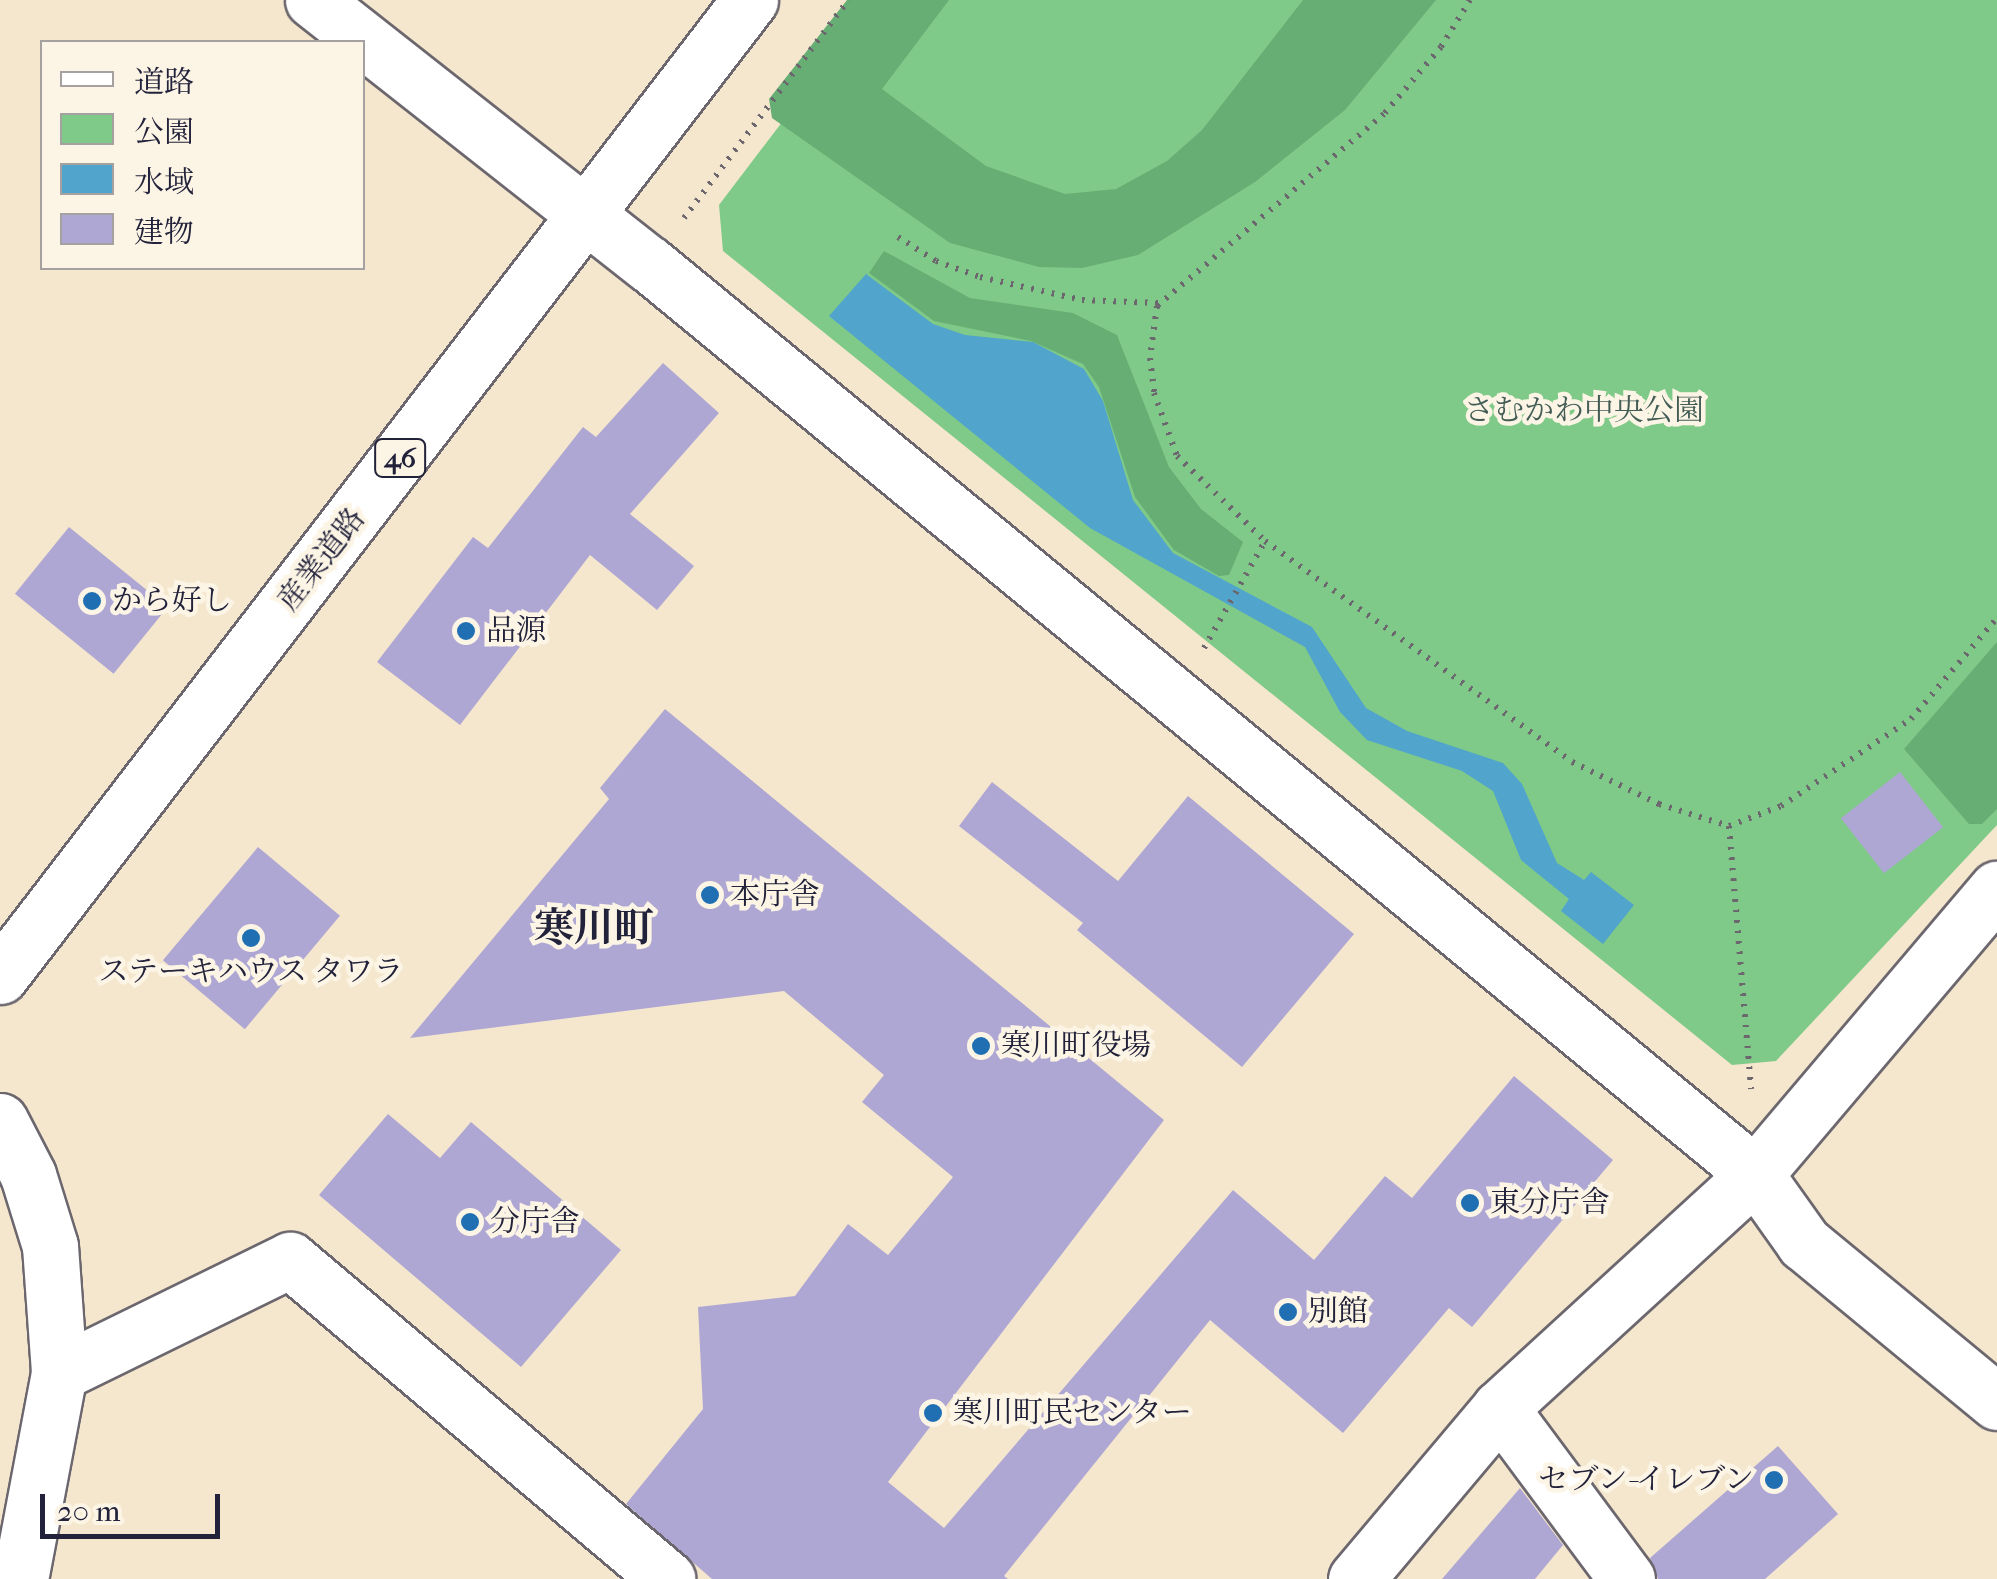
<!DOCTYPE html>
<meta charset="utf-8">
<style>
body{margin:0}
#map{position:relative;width:1997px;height:1579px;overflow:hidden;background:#f5e7cd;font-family:"IM FELL French Canon","Noto Serif JP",serif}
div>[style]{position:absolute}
.green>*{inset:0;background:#7fca88}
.forest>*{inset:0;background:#67ae74}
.water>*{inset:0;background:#51a4cc}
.building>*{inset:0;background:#afa7d3;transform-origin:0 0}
.path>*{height:6px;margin-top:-3px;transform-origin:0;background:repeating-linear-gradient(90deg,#6c676e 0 2.5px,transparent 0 10.5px)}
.roads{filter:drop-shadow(2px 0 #6c676e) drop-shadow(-2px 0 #6c676e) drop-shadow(0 2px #6c676e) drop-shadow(0 -2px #6c676e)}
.minor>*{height:55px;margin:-27.5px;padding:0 27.5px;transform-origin:27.5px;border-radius:27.5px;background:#fff}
.major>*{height:55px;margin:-27.5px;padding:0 27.5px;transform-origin:27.5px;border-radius:27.5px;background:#fff}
.dots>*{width:28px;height:28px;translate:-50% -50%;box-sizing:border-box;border:5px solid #fcf5e5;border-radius:50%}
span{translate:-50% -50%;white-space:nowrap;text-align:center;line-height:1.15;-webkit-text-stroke:9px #fcf5e5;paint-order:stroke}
.shield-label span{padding:2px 8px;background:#fcf5e5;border:2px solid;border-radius:8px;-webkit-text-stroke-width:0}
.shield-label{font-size:28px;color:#22223b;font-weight:700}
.park-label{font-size:30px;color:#435d56}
.street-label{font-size:30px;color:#22223b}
.poi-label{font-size:30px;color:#22223b}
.left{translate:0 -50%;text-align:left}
.right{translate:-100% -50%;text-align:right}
.district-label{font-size:40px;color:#22223b;font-weight:700}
.legend{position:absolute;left:40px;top:40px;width:325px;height:230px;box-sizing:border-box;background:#fcf5e5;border:2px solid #a5a1a1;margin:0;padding:12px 18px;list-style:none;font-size:30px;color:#22223b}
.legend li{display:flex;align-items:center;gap:20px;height:50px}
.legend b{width:50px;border:2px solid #a5a1a1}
.scale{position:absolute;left:40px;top:1494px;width:180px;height:45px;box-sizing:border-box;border:5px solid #22223b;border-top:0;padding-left:12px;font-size:30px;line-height:35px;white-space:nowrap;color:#22223b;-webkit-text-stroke:8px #fcf5e5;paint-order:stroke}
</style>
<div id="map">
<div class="green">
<div style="clip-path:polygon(875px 0,1997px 0,1997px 825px,1776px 1061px,1732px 1065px,723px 251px,719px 205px)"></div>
</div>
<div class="forest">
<div style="clip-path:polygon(847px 0,949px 0,882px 89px,986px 166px,1065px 194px,1116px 189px,1167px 161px,1202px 130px,1303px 0,1436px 0,1345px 110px,1255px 182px,1138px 255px,1082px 268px,1039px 267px,950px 243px,772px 118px,769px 99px)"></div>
<div style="clip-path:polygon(884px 251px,970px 298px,1073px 313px,1117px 335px,1169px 467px,1201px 509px,1243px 542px,1229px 575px,1219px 576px,1174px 550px,1135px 497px,1099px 387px,1083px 364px,1031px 341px,934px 321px,869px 273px)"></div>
<div style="clip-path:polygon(1997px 642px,1997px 809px,1982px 824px,1969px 824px,1904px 749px)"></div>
</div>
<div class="water">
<div style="clip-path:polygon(866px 274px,933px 324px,965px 335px,1033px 342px,1084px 369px,1103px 401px,1133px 500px,1173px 553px,1312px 627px,1366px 708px,1407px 731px,1503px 763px,1522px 784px,1557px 863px,1584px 880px,1591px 872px,1634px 905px,1603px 944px,1561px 911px,1569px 899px,1521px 860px,1493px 791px,1462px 771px,1367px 740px,1340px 712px,1305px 647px,1090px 528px,829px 316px)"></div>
</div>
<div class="building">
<div style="clip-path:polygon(663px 363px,719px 413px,630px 514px,694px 566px,657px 610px,590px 555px,460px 725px,377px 662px,473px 537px,488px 548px,583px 427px,596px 437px)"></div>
<div style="left:69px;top:527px;width:127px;height:86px;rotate:39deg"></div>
<div style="clip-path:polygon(665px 709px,1164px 1120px,888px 1482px,944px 1528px,1233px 1190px,1314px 1260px,1385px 1176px,1412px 1198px,1514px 1076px,1613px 1160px,1472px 1327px,1449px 1308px,1343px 1433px,1210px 1320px,1004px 1576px,1008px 1579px,712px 1579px,626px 1504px,703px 1409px,698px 1307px,795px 1296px,848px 1224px,888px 1255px,953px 1177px,862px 1102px,884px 1075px,784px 991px,410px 1038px,609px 799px,600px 788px)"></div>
<div style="left:1900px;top:772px;width:70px;height:75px;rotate:52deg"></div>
<div style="clip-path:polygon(992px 782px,1118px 881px,1188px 796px,1354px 934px,1242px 1067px,1077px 930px,1083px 923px,959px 826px)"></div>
<div style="left:258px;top:847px;width:107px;height:148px;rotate:40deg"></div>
<div style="clip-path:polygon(388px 1114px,440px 1158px,471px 1122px,621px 1250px,521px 1367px,319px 1195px)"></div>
<div style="clip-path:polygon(1778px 1446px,1838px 1514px,1765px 1579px,1658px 1579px,1650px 1558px)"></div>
<div style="clip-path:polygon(1520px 1488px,1563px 1545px,1535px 1579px,1442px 1579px)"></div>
</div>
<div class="path">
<div style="left:1470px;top:0;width:55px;rotate:121.7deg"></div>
<div style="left:1441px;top:47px;width:88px;rotate:130.4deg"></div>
<div style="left:1384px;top:114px;width:297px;rotate:139.8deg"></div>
<div style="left:1157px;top:306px;width:52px;rotate:97.7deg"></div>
<div style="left:1150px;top:358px;width:35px;rotate:83deg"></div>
<div style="left:1154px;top:393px;width:67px;rotate:69.9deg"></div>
<div style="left:1177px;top:456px;width:122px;rotate:44deg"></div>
<div style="left:1265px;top:541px;width:378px;rotate:35.7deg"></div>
<div style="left:1572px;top:762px;width:97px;rotate:25.8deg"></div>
<div style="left:1659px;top:804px;width:73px;rotate:17.4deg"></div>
<div style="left:1729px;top:826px;width:56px;rotate:-21deg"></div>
<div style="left:1781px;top:806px;width:156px;rotate:-33.8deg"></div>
<div style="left:1911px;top:719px;width:133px;rotate:-49.6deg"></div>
<div style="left:684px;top:218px;width:273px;rotate:-53deg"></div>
<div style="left:898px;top:237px;width:45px;rotate:32.3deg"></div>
<div style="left:936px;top:261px;width:47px;rotate:20deg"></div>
<div style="left:980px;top:277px;width:105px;rotate:12.7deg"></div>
<div style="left:1082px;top:300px;width:76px;rotate:2.3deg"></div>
<div style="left:1204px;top:648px;width:123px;rotate:-60.3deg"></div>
<div style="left:1729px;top:826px;width:264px;rotate:85.2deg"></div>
</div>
<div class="roads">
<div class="minor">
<div style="left:313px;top:0;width:427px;rotate:38.2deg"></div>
<div style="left:649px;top:264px;width:1432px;rotate:39.45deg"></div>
<div style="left:1755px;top:1174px;width:85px;rotate:54.6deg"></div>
<div style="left:1804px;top:1243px;width:250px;rotate:39.5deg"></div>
<div style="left:0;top:1121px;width:61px;rotate:62.6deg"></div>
<div style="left:28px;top:1175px;width:74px;rotate:72.8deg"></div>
<div style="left:50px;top:1246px;width:127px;rotate:85.9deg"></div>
<div style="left:59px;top:1373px;width:210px;rotate:100.7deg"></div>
<div style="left:59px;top:1373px;width:257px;rotate:-26.1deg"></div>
<div style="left:290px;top:1260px;width:494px;rotate:40.2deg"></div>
<div style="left:1500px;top:1408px;width:213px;rotate:53.4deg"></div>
<div style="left:1356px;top:1579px;width:224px;rotate:-49.9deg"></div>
<div style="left:1500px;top:1408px;width:346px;rotate:-42.5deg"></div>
<div style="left:1755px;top:1174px;width:374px;rotate:-49.7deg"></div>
</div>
<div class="major">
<div style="left:0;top:976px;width:1231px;rotate:-52.46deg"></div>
</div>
</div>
<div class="dots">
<div style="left:92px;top:601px;background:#1f6fb2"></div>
<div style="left:466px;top:631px;background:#1f6fb2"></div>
<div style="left:710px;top:895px;background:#1f6fb2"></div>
<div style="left:251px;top:938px;background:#1f6fb2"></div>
<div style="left:981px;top:1046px;background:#1f6fb2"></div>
<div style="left:1470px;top:1203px;background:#1f6fb2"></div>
<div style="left:470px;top:1222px;background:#1f6fb2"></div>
<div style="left:1288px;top:1312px;background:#1f6fb2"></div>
<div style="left:933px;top:1413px;background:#1f6fb2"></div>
<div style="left:1774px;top:1480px;background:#1f6fb2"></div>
</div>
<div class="shield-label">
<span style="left:400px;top:458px">46</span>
</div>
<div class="park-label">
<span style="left:1584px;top:411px">さむかわ中央公園</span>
</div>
<div class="street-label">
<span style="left:322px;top:560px;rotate:-52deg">産業道路</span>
</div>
<div class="poi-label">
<span class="left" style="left:112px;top:601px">から好し</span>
<span class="left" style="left:486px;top:631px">品源</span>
<span class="left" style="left:730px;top:895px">本庁舎</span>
<span style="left:251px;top:972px">ステーキハウス タワラ</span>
<span class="left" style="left:1001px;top:1046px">寒川町役場</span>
<span class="left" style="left:1490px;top:1203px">東分庁舎</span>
<span class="left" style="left:490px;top:1222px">分庁舎</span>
<span class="left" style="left:1308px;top:1312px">別館</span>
<span class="left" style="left:953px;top:1413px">寒川町民センター</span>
<span class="right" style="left:1754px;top:1480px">セブン-イレブン</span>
</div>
<div class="district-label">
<span style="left:594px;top:928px">寒川町</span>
</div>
<ul class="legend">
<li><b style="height:12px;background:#fff"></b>道路</li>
<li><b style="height:28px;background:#7fca88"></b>公園</li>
<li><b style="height:28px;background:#51a4cc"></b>水域</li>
<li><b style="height:28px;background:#afa7d3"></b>建物</li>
</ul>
<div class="scale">20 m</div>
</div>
